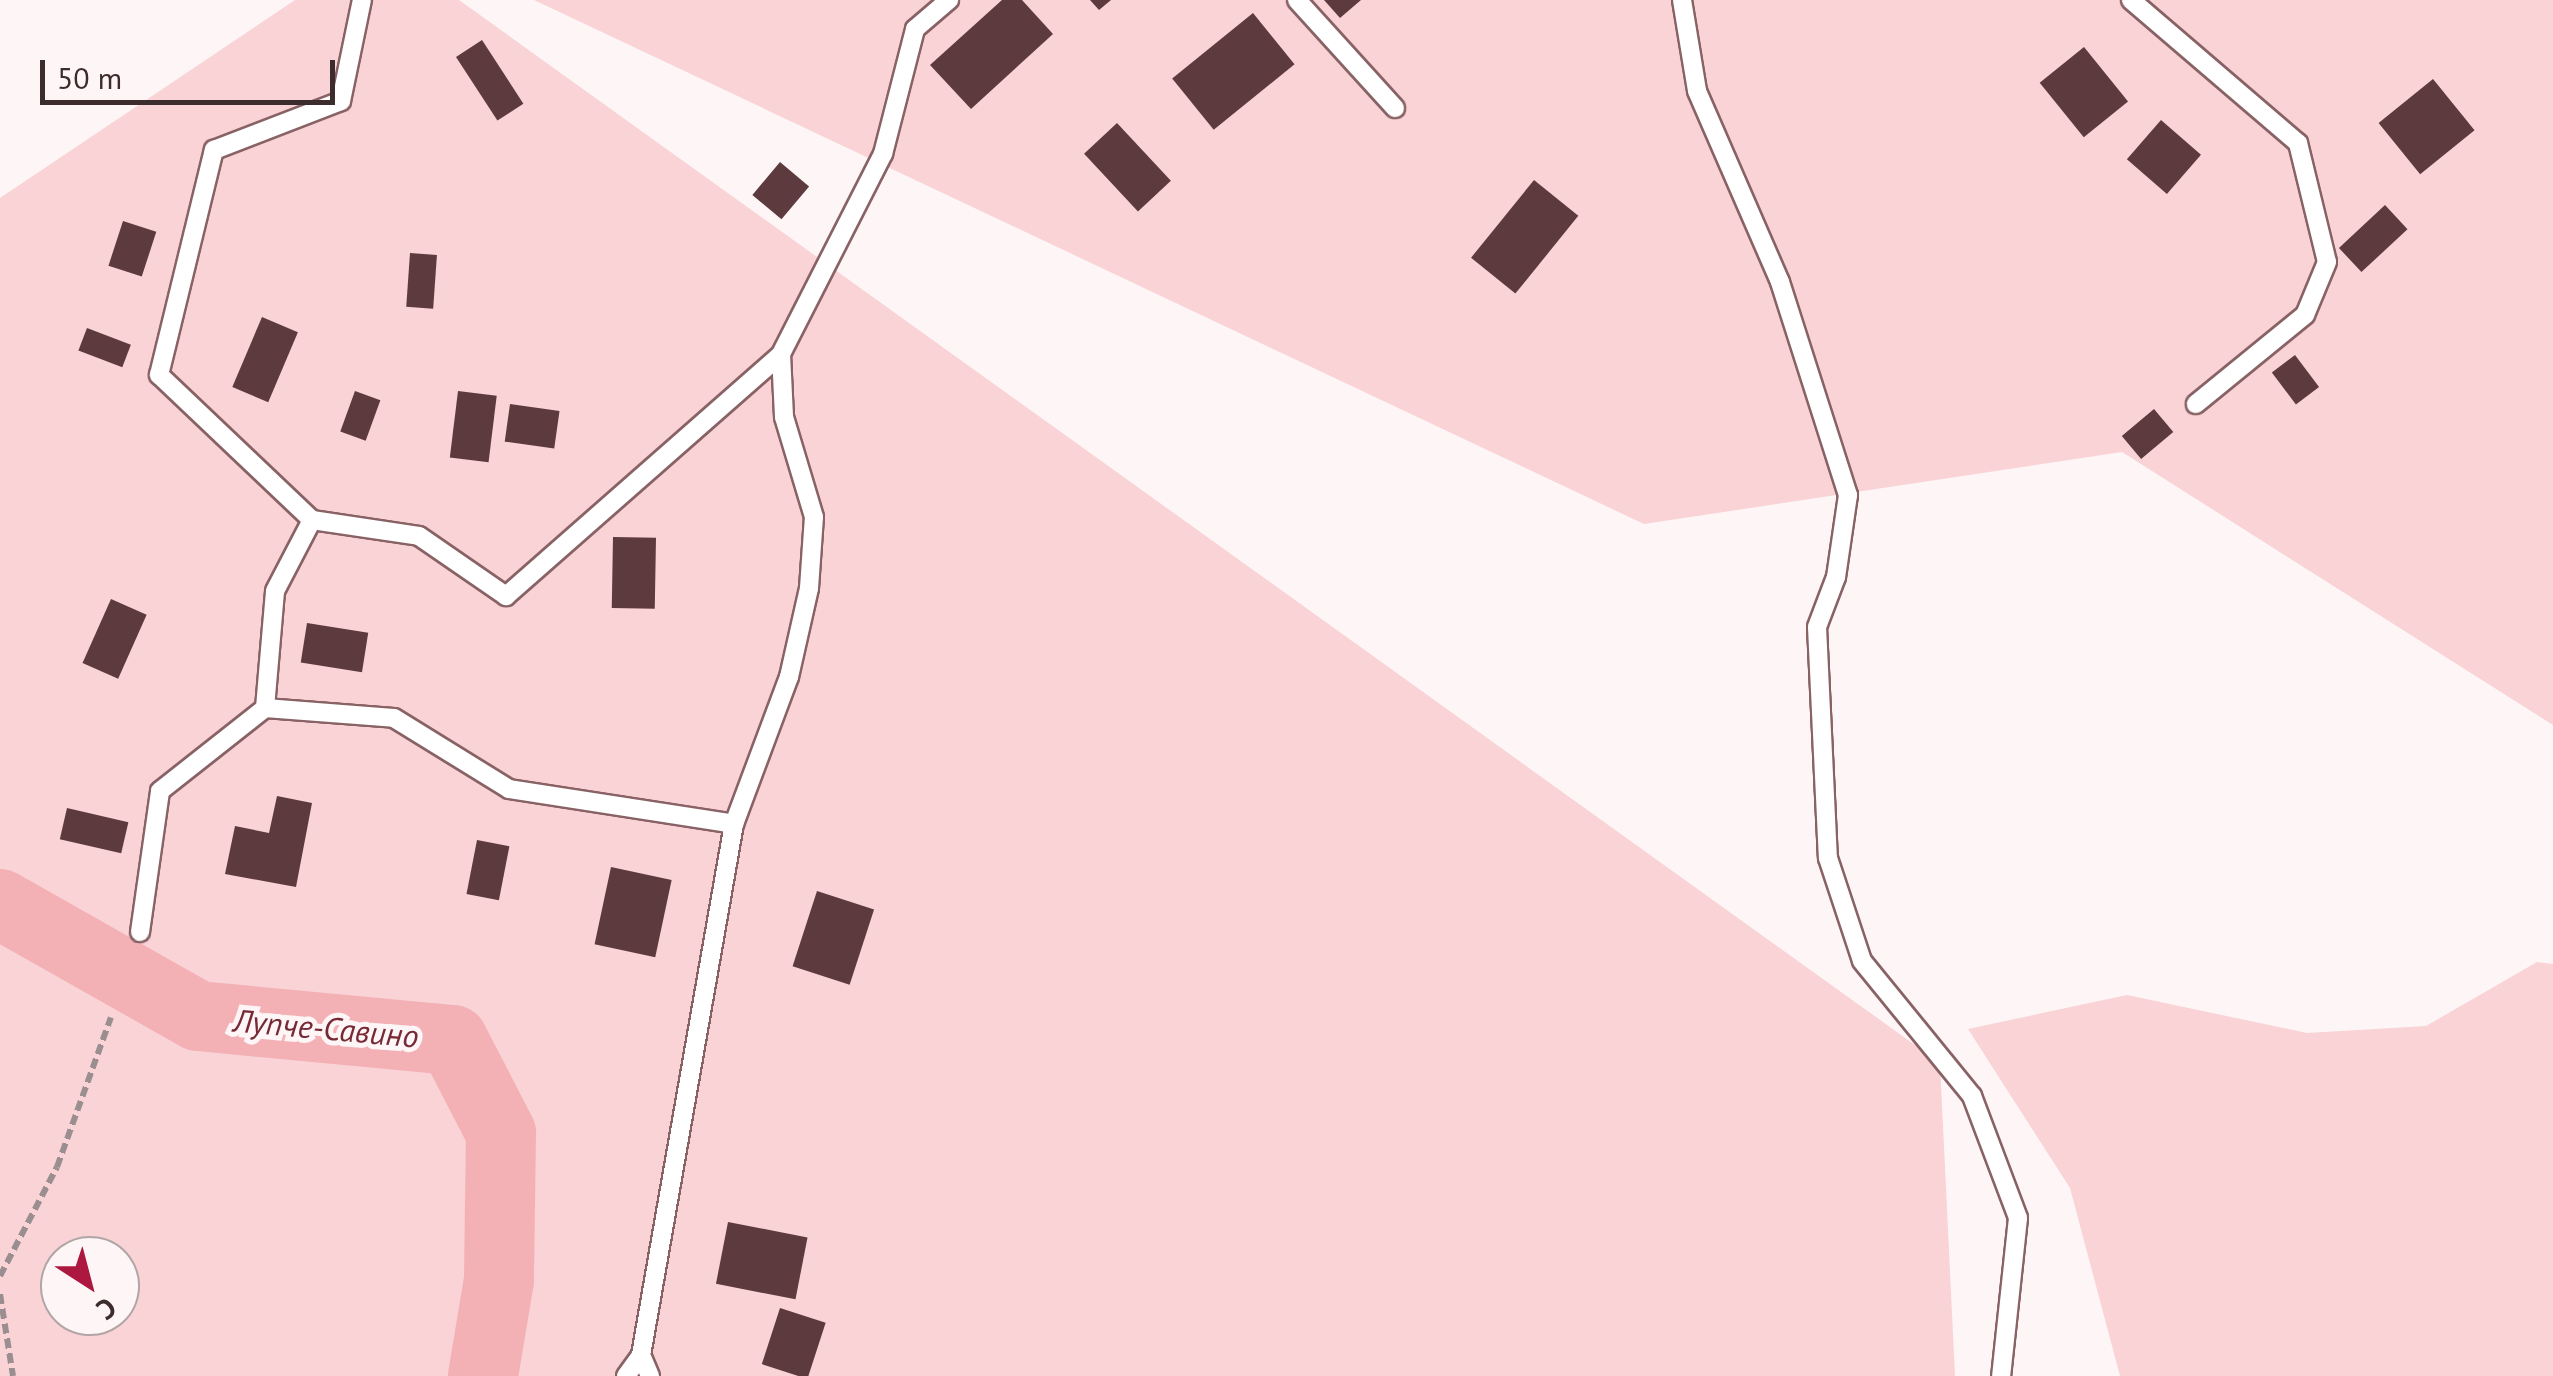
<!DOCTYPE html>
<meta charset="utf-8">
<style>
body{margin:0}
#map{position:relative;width:2553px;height:1376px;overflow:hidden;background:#fef5f6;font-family:"PT Sans",sans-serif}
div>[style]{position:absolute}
.green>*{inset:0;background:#f9d3d6}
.river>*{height:70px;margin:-35px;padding:0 35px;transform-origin:35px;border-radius:35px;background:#f3b1b6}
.building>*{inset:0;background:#5d3a3d;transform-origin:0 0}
.path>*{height:6px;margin-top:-3px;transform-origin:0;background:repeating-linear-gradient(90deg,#9b8e90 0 10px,transparent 0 15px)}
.roads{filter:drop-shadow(2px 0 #886265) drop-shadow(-2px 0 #886265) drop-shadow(0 2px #886265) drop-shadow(0 -2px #886265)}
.service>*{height:18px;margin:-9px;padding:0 9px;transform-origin:9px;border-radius:9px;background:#fff}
span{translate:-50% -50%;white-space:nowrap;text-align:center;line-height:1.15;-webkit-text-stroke:10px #fef5f6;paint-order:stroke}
.water-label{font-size:32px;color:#762a36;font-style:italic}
.north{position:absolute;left:40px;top:1236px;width:100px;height:100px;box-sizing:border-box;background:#fef5f6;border:2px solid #b1a5a6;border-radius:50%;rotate:144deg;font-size:28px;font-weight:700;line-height:40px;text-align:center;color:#3d2c2e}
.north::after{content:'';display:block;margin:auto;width:35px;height:45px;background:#ad1840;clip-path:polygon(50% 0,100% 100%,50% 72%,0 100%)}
.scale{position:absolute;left:40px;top:60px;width:295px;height:45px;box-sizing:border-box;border:5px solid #3d2c2e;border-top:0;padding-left:12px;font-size:30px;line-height:35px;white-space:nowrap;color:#3d2c2e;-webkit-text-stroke:8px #fef5f6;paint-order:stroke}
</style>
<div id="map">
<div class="green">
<div style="clip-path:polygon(evenodd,295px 0,459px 0,1940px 1063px,1955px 1376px,0 1376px,0 198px,295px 0,60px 1256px,120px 1256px,120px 1316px,60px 1316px,60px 1256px)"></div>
<div style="clip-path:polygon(534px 0,2553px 0,2553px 725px,2122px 452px,1644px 524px)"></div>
<div style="clip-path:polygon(2537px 962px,2553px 964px,2553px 1376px,2120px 1376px,2070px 1188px,1968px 1029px,2127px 995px,2307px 1033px,2426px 1026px)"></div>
</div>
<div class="river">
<div style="left:0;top:904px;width:227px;rotate:29.5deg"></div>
<div style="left:198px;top:1016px;width:256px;rotate:5.4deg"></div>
<div style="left:453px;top:1040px;width:105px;rotate:62.7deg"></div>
<div style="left:501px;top:1133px;width:147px;rotate:90.8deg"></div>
<div style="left:499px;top:1280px;width:97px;rotate:99.5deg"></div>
</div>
<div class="building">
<div style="clip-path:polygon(1002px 0,1022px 0,1053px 34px,971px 109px,930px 65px)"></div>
<div style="clip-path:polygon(1090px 0,1111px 0,1099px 10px)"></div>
<div style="clip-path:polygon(1324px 0,1361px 0,1340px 18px)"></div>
<div style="left:1253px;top:13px;width:66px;height:104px;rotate:51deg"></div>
<div style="left:482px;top:40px;width:76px;height:31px;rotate:57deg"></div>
<div style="left:2084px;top:47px;width:70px;height:57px;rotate:51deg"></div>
<div style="left:2433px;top:79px;width:66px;height:70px;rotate:51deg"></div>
<div style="left:2161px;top:120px;width:53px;height:52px;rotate:41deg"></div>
<div style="left:1117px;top:123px;width:79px;height:45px;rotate:47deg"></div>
<div style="left:780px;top:162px;width:38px;height:43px;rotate:40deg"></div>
<div style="left:1534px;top:180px;width:57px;height:100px;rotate:39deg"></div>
<div style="left:2385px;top:205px;width:33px;height:63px;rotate:47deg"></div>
<div style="left:123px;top:221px;width:35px;height:47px;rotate:18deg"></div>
<div style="left:410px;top:253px;width:27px;height:54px;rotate:4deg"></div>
<div style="left:262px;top:317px;width:39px;height:76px;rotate:23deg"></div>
<div style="left:87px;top:328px;width:47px;height:24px;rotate:21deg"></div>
<div style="left:2295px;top:355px;width:40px;height:29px;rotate:53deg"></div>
<div style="left:355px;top:391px;width:27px;height:43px;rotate:20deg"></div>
<div style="left:458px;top:391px;width:39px;height:67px;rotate:7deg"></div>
<div style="left:510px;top:404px;width:50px;height:38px;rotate:8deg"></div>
<div style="left:2154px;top:409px;width:30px;height:42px;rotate:50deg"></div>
<div style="left:613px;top:537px;width:43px;height:71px;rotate:1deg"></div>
<div style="left:111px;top:599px;width:39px;height:70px;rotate:24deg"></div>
<div style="left:307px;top:623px;width:62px;height:40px;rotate:9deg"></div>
<div style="clip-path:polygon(277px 796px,312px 803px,296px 887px,225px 874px,235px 826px,269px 833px)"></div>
<div style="left:67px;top:808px;width:63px;height:32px;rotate:13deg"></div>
<div style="left:477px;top:840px;width:33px;height:55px;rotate:11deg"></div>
<div style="left:611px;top:867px;width:62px;height:79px;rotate:12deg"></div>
<div style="left:817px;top:891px;width:60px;height:79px;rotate:18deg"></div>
<div style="left:728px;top:1222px;width:81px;height:63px;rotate:11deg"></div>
<div style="left:780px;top:1308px;width:48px;height:59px;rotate:18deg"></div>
</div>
<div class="path">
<div style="left:0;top:1276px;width:123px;rotate:-62.4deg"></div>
<div style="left:57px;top:1167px;width:159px;rotate:-70.2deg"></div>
<div style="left:0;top:1294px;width:83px;rotate:81deg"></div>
</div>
<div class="roads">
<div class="service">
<div style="left:1297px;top:0;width:146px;rotate:47.8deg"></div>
<div style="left:1682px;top:0;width:92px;rotate:80.6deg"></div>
<div style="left:1697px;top:91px;width:208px;rotate:66.5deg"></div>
<div style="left:1780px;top:282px;width:224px;rotate:72.3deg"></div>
<div style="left:1848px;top:495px;width:83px;rotate:98.3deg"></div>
<div style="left:1836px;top:577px;width:53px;rotate:110.8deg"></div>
<div style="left:1817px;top:627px;width:231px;rotate:87.3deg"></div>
<div style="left:1828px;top:858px;width:108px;rotate:71.7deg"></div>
<div style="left:1862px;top:961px;width:174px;rotate:50.8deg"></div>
<div style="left:1972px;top:1096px;width:130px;rotate:69.3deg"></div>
<div style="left:2018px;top:1218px;width:159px;rotate:96.1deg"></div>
<div style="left:2131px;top:0;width:220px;rotate:40.6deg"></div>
<div style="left:2298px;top:143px;width:122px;rotate:76.3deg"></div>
<div style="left:2327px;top:262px;width:57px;rotate:112.5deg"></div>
<div style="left:2305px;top:315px;width:141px;rotate:140.8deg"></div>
<div style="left:312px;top:520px;width:108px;rotate:8.5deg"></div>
<div style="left:419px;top:536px;width:106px;rotate:34.6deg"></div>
<div style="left:506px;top:596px;width:366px;rotate:-41.3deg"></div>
<div style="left:265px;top:708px;width:117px;rotate:-85.1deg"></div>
<div style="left:275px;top:591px;width:80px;rotate:-62.5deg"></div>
<div style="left:312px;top:520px;width:211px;rotate:-136.5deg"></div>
<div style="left:159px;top:375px;width:232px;rotate:-76.3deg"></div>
<div style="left:214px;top:150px;width:136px;rotate:-21.1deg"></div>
<div style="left:341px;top:101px;width:103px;rotate:-78.3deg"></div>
<div style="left:140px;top:932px;width:142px;rotate:-81.9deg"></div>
<div style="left:160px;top:791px;width:134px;rotate:-38.3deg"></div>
<div style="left:265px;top:708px;width:129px;rotate:4.4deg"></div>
<div style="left:394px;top:718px;width:135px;rotate:31.7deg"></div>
<div style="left:509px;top:789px;width:228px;rotate:8.8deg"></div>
<div style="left:626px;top:1376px;width:26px;rotate:-54deg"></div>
<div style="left:650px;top:1376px;width:23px;rotate:-113deg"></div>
<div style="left:641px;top:1355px;width:539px;rotate:-80.07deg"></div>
<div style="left:734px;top:824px;width:157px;rotate:-69.5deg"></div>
<div style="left:789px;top:677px;width:91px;rotate:-77.3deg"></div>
<div style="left:809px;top:588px;width:71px;rotate:-86deg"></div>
<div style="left:814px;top:517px;width:104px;rotate:-106.7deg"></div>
<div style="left:784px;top:417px;width:63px;rotate:-92.7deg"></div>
<div style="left:781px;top:354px;width:225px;rotate:-63deg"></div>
<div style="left:883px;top:154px;width:129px;rotate:-75.6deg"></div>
<div style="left:915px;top:29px;width:45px;rotate:-40.5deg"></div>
</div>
</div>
<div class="water-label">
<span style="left:326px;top:1028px;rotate:5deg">Лупче-Савино</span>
</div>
<div class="north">С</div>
<div class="scale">50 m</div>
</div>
